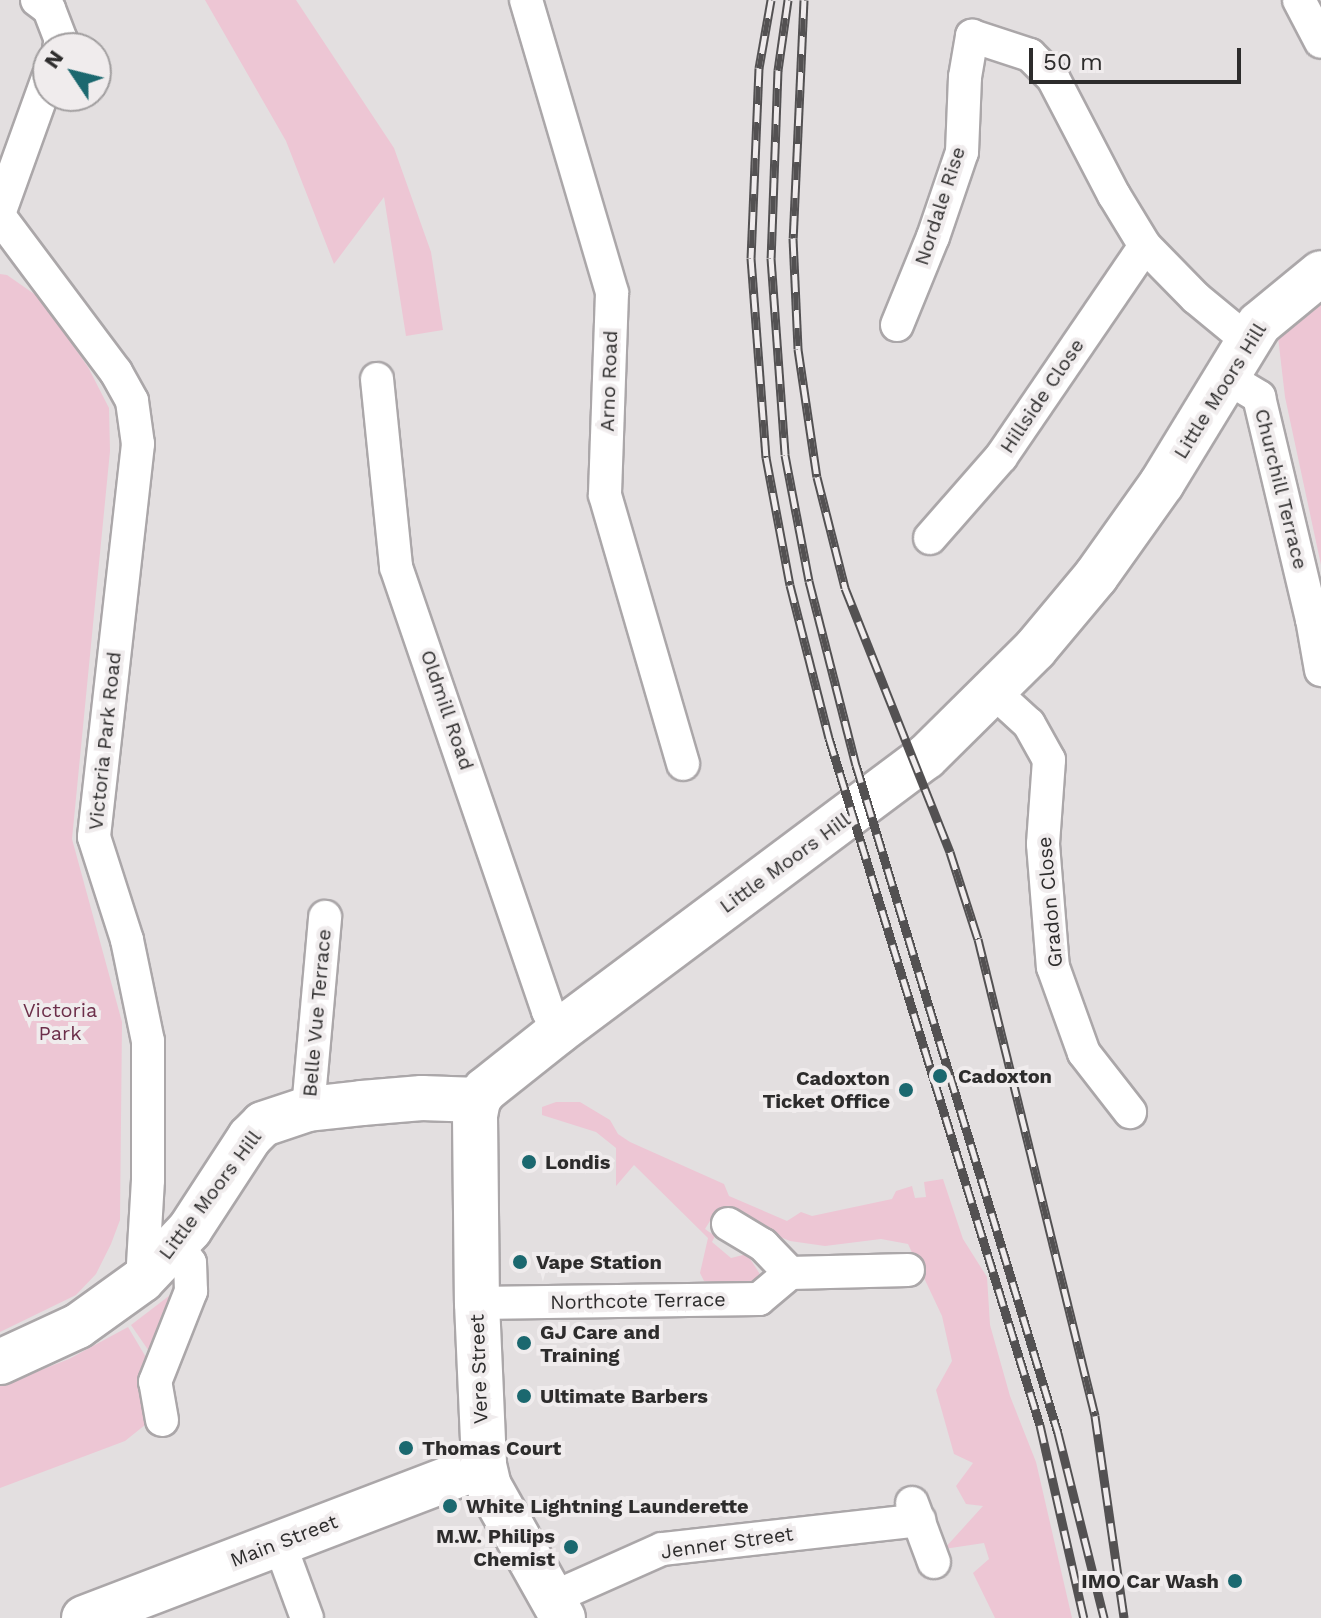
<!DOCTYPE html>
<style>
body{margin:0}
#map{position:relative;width:1321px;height:1618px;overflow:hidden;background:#e3dfe0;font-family:"Work Sans",sans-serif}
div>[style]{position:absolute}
.green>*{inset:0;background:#edc6d4}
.roads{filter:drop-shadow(2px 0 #aba7a9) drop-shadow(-2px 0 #aba7a9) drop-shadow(0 2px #aba7a9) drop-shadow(0 -2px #aba7a9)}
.street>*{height:32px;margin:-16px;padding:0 16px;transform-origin:16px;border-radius:16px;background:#fff}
.secondary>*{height:44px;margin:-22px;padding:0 22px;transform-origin:22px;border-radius:22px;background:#fff}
.rail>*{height:9px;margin-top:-4.5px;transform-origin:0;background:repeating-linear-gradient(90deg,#f0eced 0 18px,#535152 0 36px);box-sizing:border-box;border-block:2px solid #535152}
.dots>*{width:22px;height:22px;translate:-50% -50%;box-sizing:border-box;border:4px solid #f0eced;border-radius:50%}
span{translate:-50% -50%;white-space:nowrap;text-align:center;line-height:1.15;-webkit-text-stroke:8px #f0eced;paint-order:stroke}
.street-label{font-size:20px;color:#2d2c2c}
.park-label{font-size:20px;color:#6c2f4a}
.poi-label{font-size:20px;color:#2d2c2c;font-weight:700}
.left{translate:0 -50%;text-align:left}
.right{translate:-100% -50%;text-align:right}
.north{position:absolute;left:32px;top:32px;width:80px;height:80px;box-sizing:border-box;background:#f0eced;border:2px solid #a29fa0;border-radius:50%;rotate:305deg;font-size:22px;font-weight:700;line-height:32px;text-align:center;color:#2d2c2c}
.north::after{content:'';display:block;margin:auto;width:28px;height:36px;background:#1b686f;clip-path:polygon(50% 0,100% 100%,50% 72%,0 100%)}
.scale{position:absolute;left:1029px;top:48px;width:212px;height:36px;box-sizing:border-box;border:4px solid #2d2c2c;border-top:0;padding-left:10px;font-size:24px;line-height:28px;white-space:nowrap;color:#2d2c2c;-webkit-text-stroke:6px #f0eced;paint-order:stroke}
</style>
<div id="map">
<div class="green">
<div style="clip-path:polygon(205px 0,296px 0,394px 148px,431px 252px,443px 330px,406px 336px,384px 197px,334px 264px,286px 141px)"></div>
<div style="clip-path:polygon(0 274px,7px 275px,40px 298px,88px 367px,109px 408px,110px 451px,72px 839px,122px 1022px,120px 1220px,111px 1244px,96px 1274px,76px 1295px,0 1332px)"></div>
<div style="clip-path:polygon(1321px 300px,1321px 565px,1285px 397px,1278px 337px)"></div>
<div style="clip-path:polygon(556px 1102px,580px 1102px,610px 1120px,618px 1134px,630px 1142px,724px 1184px,729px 1196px,787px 1221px,801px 1212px,812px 1216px,892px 1199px,896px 1191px,912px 1186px,915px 1198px,926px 1197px,924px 1182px,943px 1179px,963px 1239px,987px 1277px,990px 1325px,1010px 1396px,1036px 1462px,1072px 1618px,995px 1618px,973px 1573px,989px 1559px,984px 1543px,944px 1549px,983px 1506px,966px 1504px,956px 1486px,973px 1463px,954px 1454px,936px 1390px,952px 1361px,942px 1316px,908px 1244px,881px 1239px,825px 1246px,790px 1241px,734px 1218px,724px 1222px,713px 1216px,705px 1229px,715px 1236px,712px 1242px,731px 1258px,747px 1254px,765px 1282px,760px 1287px,704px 1281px,700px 1273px,708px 1238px,634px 1165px,616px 1186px,616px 1148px,596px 1132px,542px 1115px,542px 1107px)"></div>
<div style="clip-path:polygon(178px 1289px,153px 1357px,131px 1325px)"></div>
<div style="clip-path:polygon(128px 1327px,147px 1359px,141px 1384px,145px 1425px,125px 1441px,0 1488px,0 1386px,69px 1359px)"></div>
</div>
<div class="roads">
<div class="street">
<div style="left:37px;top:0;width:15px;rotate:37deg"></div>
<div style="left:49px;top:9px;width:33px;rotate:69deg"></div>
<div style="left:61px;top:40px;width:8px;rotate:104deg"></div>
<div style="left:526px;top:0;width:305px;rotate:73.6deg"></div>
<div style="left:612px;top:293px;width:202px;rotate:92deg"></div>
<div style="left:605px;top:495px;width:280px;rotate:73.8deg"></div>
<div style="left:1299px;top:0;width:47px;rotate:62.4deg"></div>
<div style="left:0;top:211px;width:141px;rotate:-70.2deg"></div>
<div style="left:0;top:217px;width:194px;rotate:53.2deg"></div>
<div style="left:116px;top:372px;width:33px;rotate:61deg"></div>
<div style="left:132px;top:401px;width:43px;rotate:82.1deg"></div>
<div style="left:138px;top:444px;width:395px;rotate:96.4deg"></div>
<div style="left:94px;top:837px;width:108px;rotate:72.2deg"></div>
<div style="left:127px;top:940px;width:103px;rotate:78.3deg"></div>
<div style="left:148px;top:1041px;width:139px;rotate:90deg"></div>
<div style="left:148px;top:1180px;width:100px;rotate:93.4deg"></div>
<div style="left:897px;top:325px;width:95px;rotate:-67.8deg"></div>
<div style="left:933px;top:237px;width:90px;rotate:-71.2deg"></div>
<div style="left:962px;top:152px;width:75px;rotate:-87.7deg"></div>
<div style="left:965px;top:77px;width:42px;rotate:-80.3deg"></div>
<div style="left:972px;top:36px;width:61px;rotate:18.1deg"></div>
<div style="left:1030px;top:55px;width:33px;rotate:45deg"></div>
<div style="left:1053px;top:78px;width:132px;rotate:62.5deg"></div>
<div style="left:1114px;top:195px;width:60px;rotate:58.7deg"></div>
<div style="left:1145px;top:246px;width:73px;rotate:45.6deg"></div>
<div style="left:1196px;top:298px;width:66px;rotate:39.5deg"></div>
<div style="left:1226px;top:377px;width:39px;rotate:31deg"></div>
<div style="left:1259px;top:397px;width:228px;rotate:76.6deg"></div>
<div style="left:1312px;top:619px;width:9px;rotate:13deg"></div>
<div style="left:377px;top:379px;width:189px;rotate:84.2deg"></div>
<div style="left:396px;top:567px;width:469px;rotate:71.1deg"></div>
<div style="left:548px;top:1011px;width:23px;rotate:65deg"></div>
<div style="left:930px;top:538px;width:108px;rotate:-48.8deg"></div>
<div style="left:1001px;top:457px;width:255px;rotate:-55.7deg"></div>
<div style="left:1312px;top:619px;width:52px;rotate:80deg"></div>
<div style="left:994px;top:692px;width:47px;rotate:42.4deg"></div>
<div style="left:1029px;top:724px;width:41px;rotate:60.9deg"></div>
<div style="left:1049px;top:760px;width:84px;rotate:94.1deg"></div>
<div style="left:1043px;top:844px;width:123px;rotate:85.4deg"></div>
<div style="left:1053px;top:967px;width:91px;rotate:70.2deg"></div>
<div style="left:1084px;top:1053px;width:75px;rotate:52.1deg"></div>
<div style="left:308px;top:1109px;width:193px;rotate:-84.9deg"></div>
<div style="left:728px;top:1224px;width:41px;rotate:31deg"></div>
<div style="left:763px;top:1245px;width:39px;rotate:46deg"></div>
<div style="left:790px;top:1273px;width:118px;rotate:-1.5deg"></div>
<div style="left:477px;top:1303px;width:282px;rotate:-0.8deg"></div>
<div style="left:759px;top:1299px;width:40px;rotate:-40deg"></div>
<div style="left:162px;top:1420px;width:39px;rotate:-100deg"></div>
<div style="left:155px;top:1382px;width:98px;rotate:-68.4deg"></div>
<div style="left:191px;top:1291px;width:28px;rotate:-92deg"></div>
<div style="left:190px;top:1263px;width:22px;rotate:-126deg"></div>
<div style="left:912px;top:1503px;width:63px;rotate:69.6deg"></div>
<div style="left:279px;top:1542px;width:81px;rotate:69.8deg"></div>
<div style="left:552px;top:1598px;width:120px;rotate:-24deg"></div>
<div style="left:662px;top:1549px;width:259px;rotate:-6.4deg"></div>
</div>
<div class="secondary">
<div style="left:478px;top:1100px;width:16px;rotate:101deg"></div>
<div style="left:475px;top:1116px;width:187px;rotate:89.4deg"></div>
<div style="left:477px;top:1303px;width:162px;rotate:87.5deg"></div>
<div style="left:484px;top:1465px;width:22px;rotate:77deg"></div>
<div style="left:489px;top:1486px;width:151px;rotate:60.7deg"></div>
<div style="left:0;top:1362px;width:86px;rotate:-24.8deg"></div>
<div style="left:78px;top:1326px;width:79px;rotate:-35.7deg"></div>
<div style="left:142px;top:1280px;width:70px;rotate:-46.7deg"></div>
<div style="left:190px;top:1229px;width:110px;rotate:-56.9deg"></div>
<div style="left:250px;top:1137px;width:18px;rotate:-45deg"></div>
<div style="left:263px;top:1124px;width:47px;rotate:-18.4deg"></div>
<div style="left:308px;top:1109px;width:54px;rotate:-6.3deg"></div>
<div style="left:362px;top:1103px;width:60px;rotate:-4.8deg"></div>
<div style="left:422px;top:1098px;width:56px;rotate:2deg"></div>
<div style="left:478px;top:1100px;width:12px;rotate:-55deg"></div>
<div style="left:485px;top:1090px;width:93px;rotate:-38.5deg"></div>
<div style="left:558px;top:1032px;width:459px;rotate:-36.8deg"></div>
<div style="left:926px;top:757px;width:153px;rotate:-44.7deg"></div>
<div style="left:1035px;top:649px;width:95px;rotate:-50.1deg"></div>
<div style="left:1096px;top:576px;width:114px;rotate:-54.6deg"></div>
<div style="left:1162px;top:483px;width:186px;rotate:-58.6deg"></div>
<div style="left:1259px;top:324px;width:80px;rotate:-39.4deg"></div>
<div style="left:84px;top:1618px;width:428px;rotate:-20.9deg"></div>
</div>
</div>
<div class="rail">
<div style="left:771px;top:0;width:69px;rotate:100deg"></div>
<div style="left:759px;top:68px;width:190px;rotate:92.4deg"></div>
<div style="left:751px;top:258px;width:200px;rotate:85.7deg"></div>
<div style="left:766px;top:457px;width:130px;rotate:79.4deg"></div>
<div style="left:790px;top:585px;width:158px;rotate:75.7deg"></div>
<div style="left:829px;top:738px;width:719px;rotate:72.93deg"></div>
<div style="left:1040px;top:1425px;width:198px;rotate:77.2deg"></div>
<div style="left:788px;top:0;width:71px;rotate:98.1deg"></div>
<div style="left:778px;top:70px;width:188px;rotate:92.1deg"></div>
<div style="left:771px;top:258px;width:197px;rotate:85.9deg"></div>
<div style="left:785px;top:455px;width:128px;rotate:79.2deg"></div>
<div style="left:809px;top:581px;width:190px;rotate:75.7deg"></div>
<div style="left:856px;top:765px;width:698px;rotate:73.17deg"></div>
<div style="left:1058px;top:1433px;width:191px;rotate:76deg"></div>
<div style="left:804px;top:0;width:238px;rotate:92.6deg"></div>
<div style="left:793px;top:238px;width:111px;rotate:87.4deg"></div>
<div style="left:798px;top:349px;width:129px;rotate:81.6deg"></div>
<div style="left:817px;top:477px;width:114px;rotate:75.8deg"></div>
<div style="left:845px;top:588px;width:284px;rotate:68.3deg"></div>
<div style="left:950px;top:852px;width:91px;rotate:72.2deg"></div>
<div style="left:978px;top:939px;width:491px;rotate:76.2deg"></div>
<div style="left:1095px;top:1416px;width:204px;rotate:81.8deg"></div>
</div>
<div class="dots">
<div style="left:940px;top:1076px;background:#1b686f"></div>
<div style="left:906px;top:1090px;background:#1b686f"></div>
<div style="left:529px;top:1162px;background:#1b686f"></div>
<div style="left:520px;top:1262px;background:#1b686f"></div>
<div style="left:524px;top:1343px;background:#1b686f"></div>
<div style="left:524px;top:1396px;background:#1b686f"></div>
<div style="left:406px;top:1448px;background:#1b686f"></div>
<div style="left:450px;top:1506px;background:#1b686f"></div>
<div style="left:571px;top:1547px;background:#1b686f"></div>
<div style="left:1235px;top:1581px;background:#1b686f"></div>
</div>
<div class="street-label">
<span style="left:940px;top:206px;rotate:-72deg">Nordale Rise</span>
<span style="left:609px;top:381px;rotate:-88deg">Arno Road</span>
<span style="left:1220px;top:391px;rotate:-58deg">Little Moors Hill</span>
<span style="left:1042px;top:396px;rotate:-56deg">Hillside Close</span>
<span style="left:1281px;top:489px;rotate:76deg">Churchill Terrace</span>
<span style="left:447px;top:710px;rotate:71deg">Oldmill Road</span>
<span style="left:105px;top:741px;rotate:-84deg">Victoria Park Road</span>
<span style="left:785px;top:863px;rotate:-36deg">Little Moors Hill</span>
<span style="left:1050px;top:902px;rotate:-95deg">Gradon Close</span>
<span style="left:317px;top:1013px;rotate:-85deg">Belle Vue Terrace</span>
<span style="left:210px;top:1195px;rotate:-53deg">Little Moors Hill</span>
<span style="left:638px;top:1301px;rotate:-1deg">Northcote Terrace</span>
<span style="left:479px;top:1369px;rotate:-92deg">Vere Street</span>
<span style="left:284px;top:1541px;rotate:-21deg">Main Street</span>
<span style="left:727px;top:1543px;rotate:-8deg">Jenner Street</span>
</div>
<div class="park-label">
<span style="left:60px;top:1022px">Victoria<br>Park</span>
</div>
<div class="poi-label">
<span class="left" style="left:958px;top:1076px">Cadoxton</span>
<span class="right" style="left:890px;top:1090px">Cadoxton<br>Ticket Office</span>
<span class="left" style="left:545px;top:1162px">Londis</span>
<span class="left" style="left:536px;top:1262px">Vape Station</span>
<span class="left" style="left:540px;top:1344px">GJ Care and<br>Training</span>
<span class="left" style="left:540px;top:1396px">Ultimate Barbers</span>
<span class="left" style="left:422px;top:1448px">Thomas Court</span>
<span class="left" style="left:466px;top:1506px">White Lightning Launderette</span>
<span class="right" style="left:555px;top:1548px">M.W. Philips<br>Chemist</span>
<span class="right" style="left:1219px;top:1581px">IMO Car Wash</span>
</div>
<div class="north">N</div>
<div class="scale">50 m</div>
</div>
